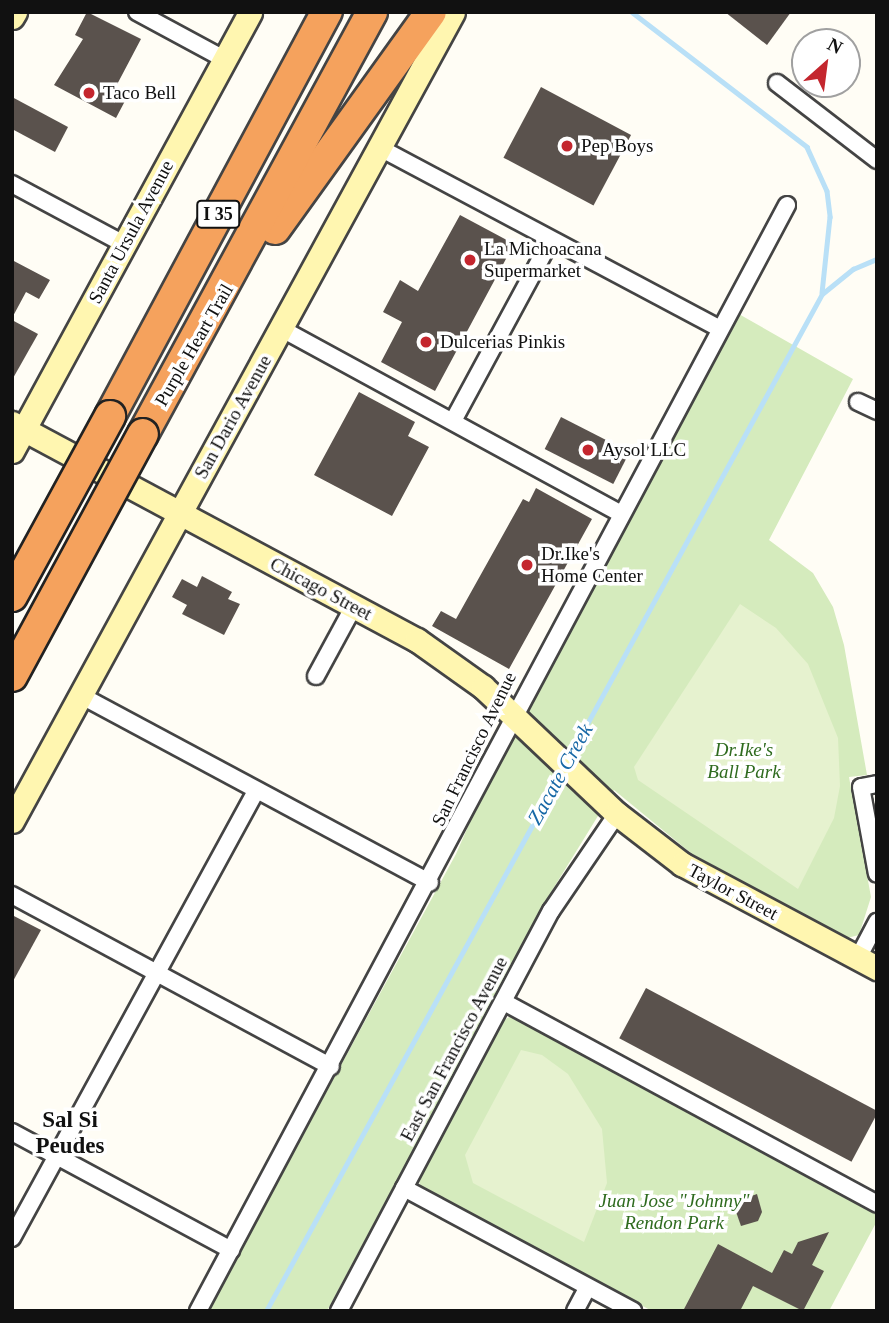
<!DOCTYPE html>
<style>
body{margin:0}
#map{position:relative;width:889px;height:1323px;overflow:hidden;background:#fffdf5;font-family:"Times New Roman",serif}
div>[style]{position:absolute}
.green>*{inset:0;background:#d5ebbd}
.pitch>*{inset:0;background:#e6f2cf}
.stream>*{height:4.5px;margin:-2.25px;padding:0 2.25px;transform-origin:2.25px;border-radius:2.25px;background:#b9e0f7}
.building>*{inset:0;background:#5a524d;transform-origin:0 0}
.roads{filter:drop-shadow(2px 0 #444) drop-shadow(-2px 0 #444) drop-shadow(0 2px #444) drop-shadow(0 -2px #444)}
.street>*{height:16px;margin:-8px;padding:0 8px;transform-origin:8px;border-radius:8px;background:#fff}
.secondary>*{height:23px;margin:-11.5px;padding:0 11.5px;transform-origin:11.5px;border-radius:11.5px;background:#fff6b0}
.highway>*{height:30px;margin:-15px;padding:0 15px;transform-origin:15px;border-radius:15px;background:#f5a25d}
.bridges{filter:drop-shadow(2px 0 #222) drop-shadow(-2px 0 #222) drop-shadow(0 2px #222) drop-shadow(0 -2px #222)}
.highway-bridge>*{height:30px;margin:-15px;padding:0 15px;transform-origin:15px;border-radius:15px;background:#f5a25d}
.dots>*{width:19px;height:19px;translate:-50% -50%;box-sizing:border-box;border:4px solid #fff;border-radius:50%}
span{translate:-50% -50%;white-space:nowrap;text-align:center;line-height:1.15;-webkit-text-stroke:7px #fff;paint-order:stroke}
.shield-label span{padding:2px 5px;background:#fff;border:2px solid;border-radius:5px;-webkit-text-stroke-width:0}
.shield-label{font-size:18px;color:#111;font-weight:700}
.poi-label{font-size:19px;color:#111}
.left{translate:0 -50%;text-align:left}
.street-label{font-size:19px;color:#111}
.park-label{font-size:19px;color:#2f6b1f;font-style:italic}
.water-label{font-size:21px;color:#1768a6;font-style:italic}
.quarter-label{font-size:23px;color:#111;font-weight:700}
.frame{position:absolute;inset:0;border:14px solid #111;pointer-events:none}
.north{position:absolute;left:791px;top:28px;width:70px;height:70px;box-sizing:border-box;background:#fff;border:2px solid #a0a0a0;border-radius:50%;rotate:28deg;font-size:19px;font-weight:700;line-height:28px;text-align:center;color:#111}
.north::after{content:'';display:block;margin:auto;width:24px;height:32px;background:#c4262e;clip-path:polygon(50% 0,100% 100%,50% 72%,0 100%)}
</style>
<div id="map">
<div class="green">
<div style="clip-path:polygon(737px 313px,853px 379px,769px 540px,813px 573px,833px 607px,844px 645px,867px 775px,849px 777px,871px 897px,859px 935px,847px 938px,692px 854px,614px 790px,548px 897px,327px 1311px,207px 1311px,456px 854px,502px 749px)"></div>
<div style="clip-path:polygon(511px 1016px,877px 1209px,877px 1221px,829px 1311px,652px 1311px,420px 1187px,419px 1178px,502px 1021px)"></div>
</div>
<div class="pitch">
<div style="clip-path:polygon(740px 604px,776px 628px,808px 664px,838px 738px,840px 786px,834px 818px,798px 889px,638px 780px,634px 767px)"></div>
<div style="clip-path:polygon(521px 1050px,542px 1055px,568px 1074px,602px 1129px,607px 1183px,584px 1242px,473px 1183px,465px 1155px)"></div>
</div>
<div class="stream">
<div style="left:632px;top:12px;width:221px;rotate:37.6deg"></div>
<div style="left:807px;top:147px;width:48px;rotate:65.6deg"></div>
<div style="left:827px;top:191px;width:26px;rotate:83deg"></div>
<div style="left:830px;top:217px;width:76px;rotate:96deg"></div>
<div style="left:569px;top:757px;width:528px;rotate:-61.35deg"></div>
<div style="left:822px;top:294px;width:40px;rotate:-39deg"></div>
<div style="left:853px;top:269px;width:26px;rotate:-23deg"></div>
<div style="left:266px;top:1311px;width:616px;rotate:-61.27deg"></div>
</div>
<div class="building">
<div style="clip-path:polygon(87px 12px,141px 39px,112px 94px,125px 101px,116px 118px,54px 85px,83px 39px,75px 35px)"></div>
<div style="clip-path:polygon(725px 12px,791px 12px,767px 45px)"></div>
<div style="left:541px;top:87px;width:102px;height:80px;rotate:28deg"></div>
<div style="clip-path:polygon(12px 97px,68px 127px,55px 152px,12px 129px)"></div>
<div style="clip-path:polygon(460px 215px,514px 244px,435px 391px,381px 362px,402px 322px,383px 312px,400px 280px,418px 291px)"></div>
<div style="clip-path:polygon(12px 260px,50px 280px,39px 299px,26px 292px,12px 318px)"></div>
<div style="clip-path:polygon(12px 320px,38px 334px,12px 380px)"></div>
<div style="clip-path:polygon(359px 392px,415px 422px,408px 436px,429px 447px,392px 516px,314px 475px)"></div>
<div style="left:561px;top:417px;width:77px;height:36px;rotate:27deg"></div>
<div style="clip-path:polygon(536px 488px,592px 519px,509px 669px,432px 626px,441px 611px,456px 619px,523px 499px,529px 502px)"></div>
<div style="clip-path:polygon(202px 576px,232px 592px,228px 599px,240px 604px,224px 635px,182px 614px,187px 605px,172px 597px,182px 579px,197px 587px)"></div>
<div style="clip-path:polygon(12px 915px,41px 930px,12px 983px)"></div>
<div style="left:646px;top:988px;width:263px;height:57px;rotate:28deg"></div>
<div style="clip-path:polygon(757px 1194px,762px 1212px,758px 1221px,741px 1226px,735px 1209px,740px 1200px)"></div>
<div style="clip-path:polygon(829px 1232px,812px 1265px,824px 1271px,803px 1311px,753px 1286px,740px 1311px,683px 1311px,718px 1244px,772px 1273px,784px 1250px,792px 1254px,798px 1242px)"></div>
</div>
<div class="roads">
<div class="street">
<div style="left:137px;top:12px;width:99px;rotate:28.4deg"></div>
<div style="left:777px;top:83px;width:126px;rotate:37.6deg"></div>
<div style="left:380px;top:148px;width:385px;rotate:28deg"></div>
<div style="left:12px;top:184px;width:127px;rotate:28.2deg"></div>
<div style="left:282px;top:329px;width:385px;rotate:28.6deg"></div>
<div style="left:858px;top:402px;width:21px;rotate:25deg"></div>
<div style="left:453px;top:421px;width:206px;rotate:-61.6deg"></div>
<div style="left:316px;top:676px;width:80px;rotate:-61.5deg"></div>
<div style="left:80px;top:695px;width:397px;rotate:28.2deg"></div>
<div style="left:877px;top:784px;width:16px;rotate:169deg"></div>
<div style="left:861px;top:787px;width:88px;rotate:79.6deg"></div>
<div style="left:12px;top:895px;width:362px;rotate:28.3deg"></div>
<div style="left:858px;top:958px;width:41px;rotate:-62.2deg"></div>
<div style="left:504px;top:1002px;width:424px;rotate:28.4deg"></div>
<div style="left:12px;top:1132px;width:249px;rotate:28.3deg"></div>
<div style="left:404px;top:1188px;width:260px;rotate:28.2deg"></div>
<div style="left:12px;top:1238px;width:509px;rotate:-61.37deg"></div>
<div style="left:198px;top:1311px;width:1253px;rotate:-61.96deg"></div>
<div style="left:339px;top:1311px;width:453px;rotate:-62.1deg"></div>
<div style="left:551px;top:911px;width:117px;rotate:-55.8deg"></div>
<div style="left:575px;top:1311px;width:27px;rotate:-62deg"></div>
</div>
<div class="secondary">
<div style="left:12px;top:17px;width:6px;rotate:-59deg"></div>
<div style="left:12px;top:423px;width:459px;rotate:28.2deg"></div>
<div style="left:417px;top:640px;width:81px;rotate:35.5deg"></div>
<div style="left:483px;top:687px;width:185px;rotate:43.5deg"></div>
<div style="left:617px;top:814px;width:82px;rotate:37.6deg"></div>
<div style="left:682px;top:864px;width:221px;rotate:28.1deg"></div>
<div style="left:12px;top:451px;width:499px;rotate:-61.5deg"></div>
<div style="left:12px;top:821px;width:921px;rotate:-61.4deg"></div>
</div>
<div class="highway">
<div style="left:275px;top:229px;width:267px;rotate:-54.3deg"></div>
<div style="left:110px;top:416px;width:459px;rotate:-61.8deg"></div>
<div style="left:143px;top:434px;width:480px;rotate:-61.5deg"></div>
</div>
</div>
<div class="bridges">
<div class="highway-bridge">
<div style="left:12px;top:596px;width:205px;rotate:-61.4deg"></div>
<div style="left:12px;top:676px;width:275px;rotate:-61.6deg"></div>
</div>
</div>
<div class="dots">
<div style="left:89px;top:93px;background:#c4262e"></div>
<div style="left:567px;top:146px;background:#c4262e"></div>
<div style="left:470px;top:260px;background:#c4262e"></div>
<div style="left:426px;top:342px;background:#c4262e"></div>
<div style="left:588px;top:450px;background:#c4262e"></div>
<div style="left:527px;top:565px;background:#c4262e"></div>
</div>
<div class="shield-label">
<span style="left:218px;top:214px">I 35</span>
</div>
<div class="poi-label">
<span class="left" style="left:103px;top:93px">Taco Bell</span>
<span class="left" style="left:581px;top:146px">Pep Boys</span>
<span class="left" style="left:484px;top:260px">La Michoacana<br>Supermarket</span>
<span class="left" style="left:440px;top:342px">Dulcerias Pinkis</span>
<span class="left" style="left:602px;top:450px">Aysol LLC</span>
<span class="left" style="left:541px;top:565px">Dr.Ike's<br>Home Center</span>
</div>
<div class="street-label">
<span style="left:131px;top:232px;rotate:-62deg">Santa Ursula Avenue</span>
<span style="left:194px;top:345px;rotate:-60deg">Purple Heart Trail</span>
<span style="left:233px;top:417px;rotate:-61deg">San Dario Avenue</span>
<span style="left:321px;top:589px;rotate:28deg">Chicago Street</span>
<span style="left:474px;top:749px;rotate:-64deg">San Francisco Avenue</span>
<span style="left:733px;top:892px;rotate:28deg">Taylor Street</span>
<span style="left:454px;top:1049px;rotate:-62deg">East San Francisco Avenue</span>
</div>
<div class="park-label">
<span style="left:744px;top:761px">Dr.Ike's<br>Ball Park</span>
<span style="left:674px;top:1212px">Juan Jose "Johnny"<br>Rendon Park</span>
</div>
<div class="water-label">
<span style="left:560px;top:774px;rotate:-61deg">Zacate Creek</span>
</div>
<div class="quarter-label">
<span style="left:70px;top:1133px">Sal Si<br>Peudes</span>
</div>
<div class="frame"></div>
<div class="north">N</div>
</div>
